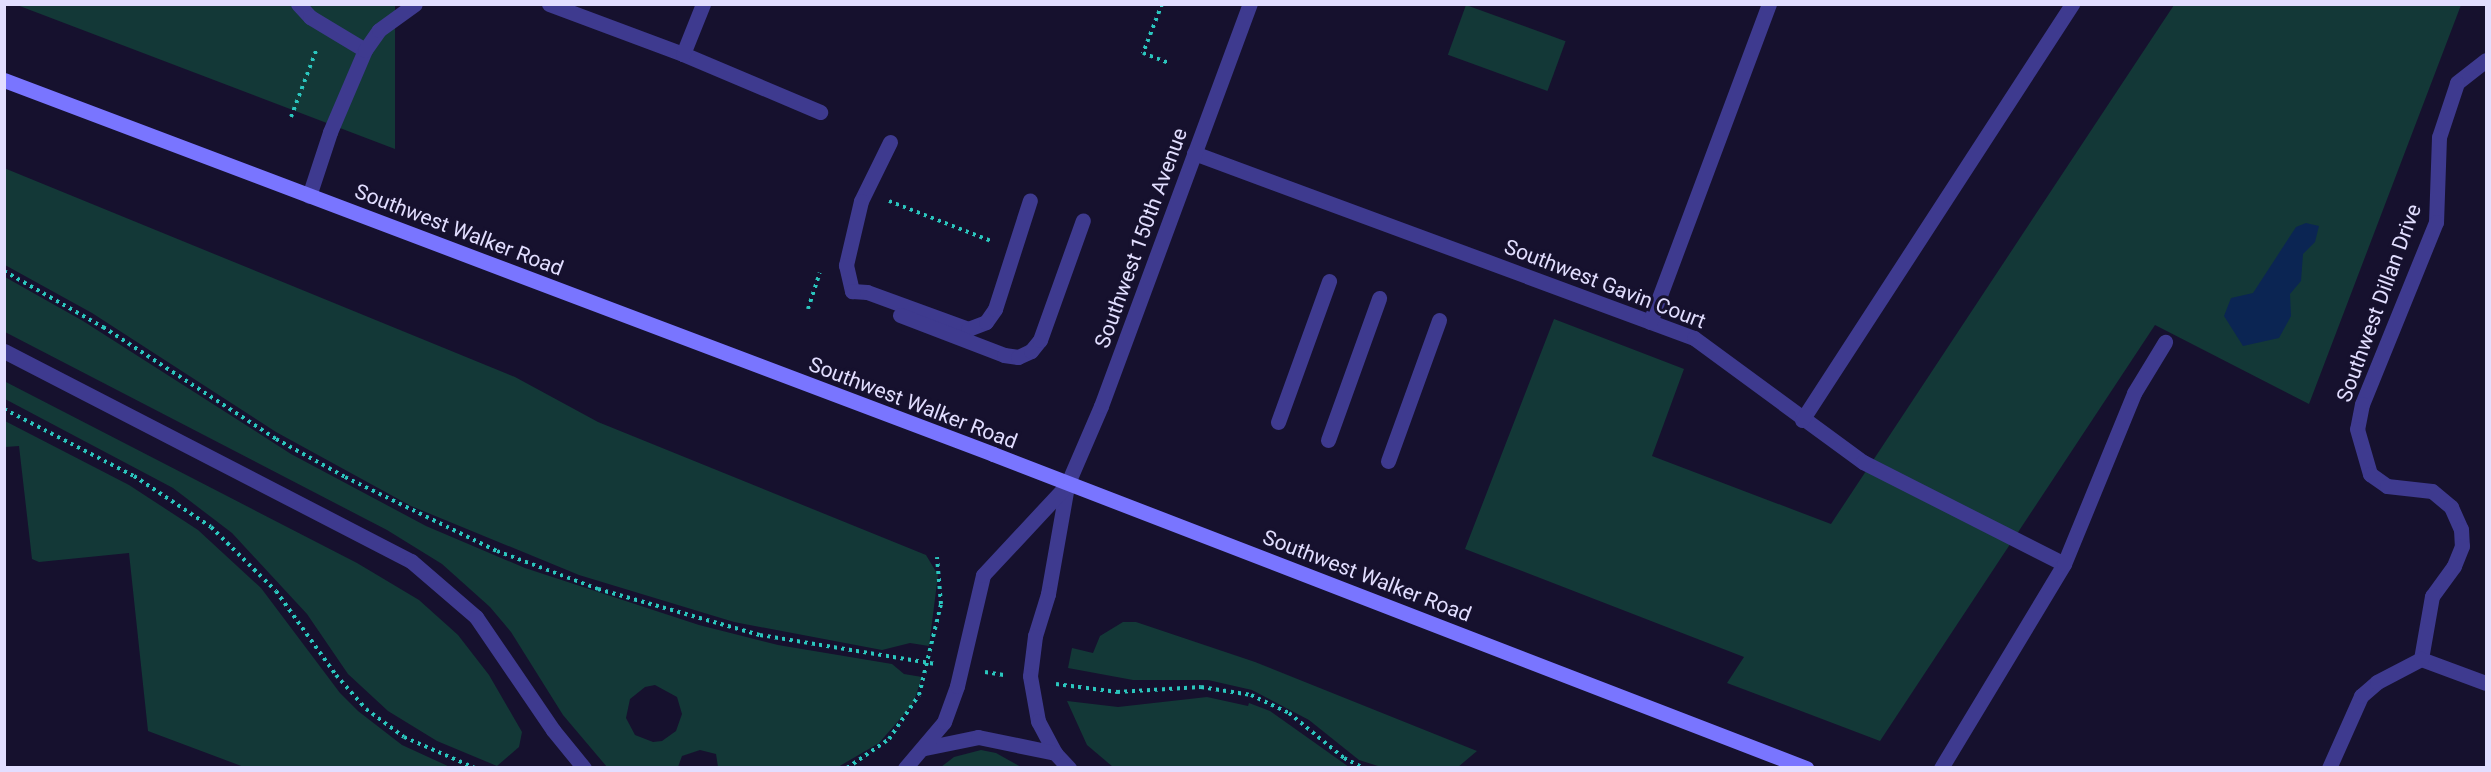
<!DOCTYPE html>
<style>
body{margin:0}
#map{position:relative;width:2491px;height:772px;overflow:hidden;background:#16112e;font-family:Roboto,sans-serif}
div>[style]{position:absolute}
.green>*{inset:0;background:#133837;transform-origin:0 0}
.water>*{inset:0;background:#0b2553}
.path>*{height:4px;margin-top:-2px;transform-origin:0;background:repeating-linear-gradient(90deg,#2bc6be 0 3px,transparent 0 7.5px)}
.service>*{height:15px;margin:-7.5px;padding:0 7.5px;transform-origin:7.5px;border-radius:7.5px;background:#3e3a8f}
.minor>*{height:15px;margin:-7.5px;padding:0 7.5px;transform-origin:7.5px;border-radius:7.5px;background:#3e3a8f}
.secondary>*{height:15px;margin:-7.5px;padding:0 7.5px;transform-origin:7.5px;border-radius:7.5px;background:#7975ff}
span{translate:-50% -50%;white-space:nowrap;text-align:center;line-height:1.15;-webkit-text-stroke:6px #16112e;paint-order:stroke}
.street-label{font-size:21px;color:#e2deff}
.frame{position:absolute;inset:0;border:6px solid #e2deff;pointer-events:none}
</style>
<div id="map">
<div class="green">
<div style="clip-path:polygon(17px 5px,395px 5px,395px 149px)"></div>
<div style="left:1466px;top:5px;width:106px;height:53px;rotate:20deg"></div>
<div style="clip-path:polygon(2174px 5px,2461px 5px,2309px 404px,2155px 325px,1880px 741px,1727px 683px,1744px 657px,1465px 549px,1554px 319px,1684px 369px,1652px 456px,1831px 524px)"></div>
<div style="clip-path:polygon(4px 168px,515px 377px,598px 422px,926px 555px,938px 575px,929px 646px,910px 643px,882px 650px,734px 622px,579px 575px,411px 506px,276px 432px,92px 313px,5px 265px)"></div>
<div style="clip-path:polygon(evenodd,5px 277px,83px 321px,291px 454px,426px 526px,525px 568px,699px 625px,778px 645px,892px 664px,904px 674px,922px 677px,913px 704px,879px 743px,838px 767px,718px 767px,716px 754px,700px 750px,682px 756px,678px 767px,607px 767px,563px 715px,511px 632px,490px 607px,442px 564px,387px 530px,5px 332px,5px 277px,655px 685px,677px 697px,682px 714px,676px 731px,662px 741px,653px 742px,635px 735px,626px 718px,630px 699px,645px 687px,655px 685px)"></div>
<div style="clip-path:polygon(4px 381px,357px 563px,419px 600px,458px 635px,489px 675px,522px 732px,519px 747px,497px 766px,437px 741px,388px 711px,348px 674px,307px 614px,232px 533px,173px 488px,5px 399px)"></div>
<div style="clip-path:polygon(5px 421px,129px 485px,198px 530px,261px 588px,340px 693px,358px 711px,402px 745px,450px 767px,244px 767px,148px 731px,129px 553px,39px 562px,32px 559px,19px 446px,5px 447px)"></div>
<div style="clip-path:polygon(1123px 622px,1136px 622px,1255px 662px,1477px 751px,1458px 767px,1381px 767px,1359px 760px,1309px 720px,1252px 690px,1208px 680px,1133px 680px,1068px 668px,1072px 648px,1093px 653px,1100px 636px)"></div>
<div style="clip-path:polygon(1207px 697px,1248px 706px,1249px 703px,1270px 711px,1349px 767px,1113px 767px,1087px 745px,1067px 701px,1118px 707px)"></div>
<div style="clip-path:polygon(981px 750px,996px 753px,1021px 767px,941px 767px,954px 757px)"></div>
</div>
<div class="water">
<div style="clip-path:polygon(2306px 223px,2319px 226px,2315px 242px,2303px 254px,2301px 281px,2290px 294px,2291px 316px,2279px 338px,2243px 346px,2224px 316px,2231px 298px,2253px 293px,2296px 227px)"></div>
</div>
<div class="path">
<div style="left:1162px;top:4px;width:53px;rotate:111.2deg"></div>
<div style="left:1143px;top:53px;width:28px;rotate:21deg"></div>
<div style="left:291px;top:117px;width:71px;rotate:-69.3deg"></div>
<div style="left:889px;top:201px;width:110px;rotate:21.4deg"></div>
<div style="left:4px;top:271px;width:114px;rotate:29.5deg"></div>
<div style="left:103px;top:327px;width:206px;rotate:32.9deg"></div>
<div style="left:276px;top:439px;width:79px;rotate:28.8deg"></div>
<div style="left:345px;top:477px;width:169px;rotate:26deg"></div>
<div style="left:497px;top:551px;width:108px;rotate:20.6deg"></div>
<div style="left:598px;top:589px;width:168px;rotate:15.9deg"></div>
<div style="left:760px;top:635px;width:178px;rotate:9.4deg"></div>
<div style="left:808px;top:309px;width:38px;rotate:-72deg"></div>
<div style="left:4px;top:409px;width:146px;rotate:27.3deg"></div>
<div style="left:134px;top:476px;width:92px;rotate:33.5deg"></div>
<div style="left:211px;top:527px;width:91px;rotate:44.6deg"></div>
<div style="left:276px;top:591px;width:103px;rotate:54.5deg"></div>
<div style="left:336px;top:675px;width:45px;rotate:48.6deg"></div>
<div style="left:366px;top:709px;width:47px;rotate:36.4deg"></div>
<div style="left:404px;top:737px;width:77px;rotate:23.6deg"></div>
<div style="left:985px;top:672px;width:19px;rotate:9deg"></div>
<div style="left:1056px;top:684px;width:62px;rotate:7.5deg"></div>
<div style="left:1117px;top:692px;width:84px;rotate:-3.4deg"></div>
<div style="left:1201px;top:687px;width:51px;rotate:9.1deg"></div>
<div style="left:1251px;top:695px;width:42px;rotate:25.3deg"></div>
<div style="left:1289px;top:713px;width:71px;rotate:39.3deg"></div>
<div style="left:1344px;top:758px;width:22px;rotate:27deg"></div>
<div style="left:847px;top:768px;width:51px;rotate:-34.6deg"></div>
<div style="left:889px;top:739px;width:53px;rotate:-55.7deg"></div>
<div style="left:919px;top:695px;width:94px;rotate:-76.4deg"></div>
<div style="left:941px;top:604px;width:47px;rotate:-94.9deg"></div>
</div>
<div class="service">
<div style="left:298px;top:4px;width:18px;rotate:47deg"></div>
<div style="left:310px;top:17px;width:64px;rotate:31deg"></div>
<div style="left:549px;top:4px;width:143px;rotate:20.5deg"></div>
<div style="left:683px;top:54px;width:149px;rotate:22.9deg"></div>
<div style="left:683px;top:54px;width:54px;rotate:-68.2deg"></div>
<div style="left:2486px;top:60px;width:37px;rotate:142deg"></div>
<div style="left:2457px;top:83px;width:57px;rotate:108.4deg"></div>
<div style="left:2439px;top:137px;width:85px;rotate:92deg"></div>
<div style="left:2436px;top:222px;width:196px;rotate:112.1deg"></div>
<div style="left:2362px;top:404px;width:25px;rotate:101deg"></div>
<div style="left:2357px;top:429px;width:47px;rotate:73.9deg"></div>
<div style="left:2370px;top:474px;width:21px;rotate:35deg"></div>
<div style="left:2387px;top:486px;width:45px;rotate:6.3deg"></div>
<div style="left:2432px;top:491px;width:25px;rotate:40deg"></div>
<div style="left:2451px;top:507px;width:24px;rotate:66deg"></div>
<div style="left:2461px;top:529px;width:17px;rotate:87deg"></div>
<div style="left:2462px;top:546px;width:22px;rotate:112deg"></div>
<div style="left:2454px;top:566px;width:37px;rotate:126deg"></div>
<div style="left:2432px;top:596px;width:64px;rotate:99.9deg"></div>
<div style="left:2421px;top:659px;width:69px;rotate:20.3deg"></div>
<div style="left:890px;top:142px;width:66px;rotate:116.2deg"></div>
<div style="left:861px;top:201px;width:66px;rotate:103.2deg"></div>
<div style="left:846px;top:265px;width:27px;rotate:77deg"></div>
<div style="left:852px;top:291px;width:15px;rotate:4deg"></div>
<div style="left:867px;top:292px;width:108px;rotate:20.1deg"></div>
<div style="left:968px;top:329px;width:19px;rotate:-21deg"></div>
<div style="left:986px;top:322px;width:16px;rotate:-55deg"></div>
<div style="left:995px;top:309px;width:114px;rotate:-72.2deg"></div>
<div style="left:1194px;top:153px;width:533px;rotate:20.3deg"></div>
<div style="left:1694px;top:338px;width:210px;rotate:36.3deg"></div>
<div style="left:1863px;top:462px;width:225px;rotate:26.9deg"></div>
<div style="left:309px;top:196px;width:67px;rotate:-71.8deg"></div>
<div style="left:330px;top:132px;width:89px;rotate:-66.9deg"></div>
<div style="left:365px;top:50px;width:24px;rotate:-55deg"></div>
<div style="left:379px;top:30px;width:44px;rotate:-35.8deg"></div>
<div style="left:900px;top:315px;width:111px;rotate:21deg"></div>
<div style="left:1004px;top:355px;width:14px;rotate:8deg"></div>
<div style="left:1018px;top:357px;width:14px;rotate:-25deg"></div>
<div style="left:1031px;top:351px;width:14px;rotate:-51deg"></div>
<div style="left:1040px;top:340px;width:127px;rotate:-70.3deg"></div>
<div style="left:1650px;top:322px;width:340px;rotate:-69.5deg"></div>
<div style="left:4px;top:351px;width:458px;rotate:27.3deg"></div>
<div style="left:411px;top:561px;width:86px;rotate:40.7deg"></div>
<div style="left:476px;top:617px;width:137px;rotate:55.7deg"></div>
<div style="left:553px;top:730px;width:49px;rotate:50.8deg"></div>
<div style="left:1802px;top:420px;width:496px;rotate:-57deg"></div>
<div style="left:1278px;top:422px;width:150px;rotate:-70.1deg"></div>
<div style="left:1328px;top:440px;width:151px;rotate:-70.2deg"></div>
<div style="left:1388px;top:461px;width:150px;rotate:-70.1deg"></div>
<div style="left:1067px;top:486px;width:110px;rotate:100deg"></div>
<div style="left:1048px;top:594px;width:44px;rotate:107.2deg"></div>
<div style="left:1035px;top:636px;width:40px;rotate:97.1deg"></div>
<div style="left:1030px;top:676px;width:46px;rotate:79.9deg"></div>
<div style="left:1038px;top:721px;width:36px;rotate:62deg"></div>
<div style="left:1055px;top:753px;width:21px;rotate:47deg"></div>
<div style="left:925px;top:748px;width:54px;rotate:-11.7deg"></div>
<div style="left:978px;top:737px;width:79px;rotate:11.7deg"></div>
<div style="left:905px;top:768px;width:60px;rotate:-49.7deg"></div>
<div style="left:944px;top:722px;width:38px;rotate:-70deg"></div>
<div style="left:957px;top:686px;width:114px;rotate:-76.8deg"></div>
<div style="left:983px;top:575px;width:123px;rotate:-47deg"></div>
<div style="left:1941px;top:768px;width:238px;rotate:-58.9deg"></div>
<div style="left:2064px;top:564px;width:185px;rotate:-67.7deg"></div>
<div style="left:2134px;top:393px;width:60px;rotate:-58.7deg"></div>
<div style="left:2329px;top:768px;width:79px;rotate:-66deg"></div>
<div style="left:2361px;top:696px;width:21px;rotate:-41deg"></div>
<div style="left:2377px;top:682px;width:50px;rotate:-27.6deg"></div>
</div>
<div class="minor">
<div style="left:1067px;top:485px;width:86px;rotate:-66.7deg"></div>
<div style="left:1101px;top:406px;width:429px;rotate:-69.7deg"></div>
</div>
<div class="secondary">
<div style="left:4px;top:80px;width:1057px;rotate:20.71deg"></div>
<div style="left:993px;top:454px;width:872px;rotate:21.12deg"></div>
</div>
<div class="street-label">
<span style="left:459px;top:230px;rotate:21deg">Southwest Walker Road</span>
<span style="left:1141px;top:238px;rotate:-70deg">Southwest 150th Avenue</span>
<span style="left:1605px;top:284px;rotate:21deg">Southwest Gavin Court</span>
<span style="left:2379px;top:303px;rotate:-70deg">Southwest Dillan Drive</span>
<span style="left:913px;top:403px;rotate:21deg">Southwest Walker Road</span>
<span style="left:1367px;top:576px;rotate:21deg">Southwest Walker Road</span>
</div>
<div class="frame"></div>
</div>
